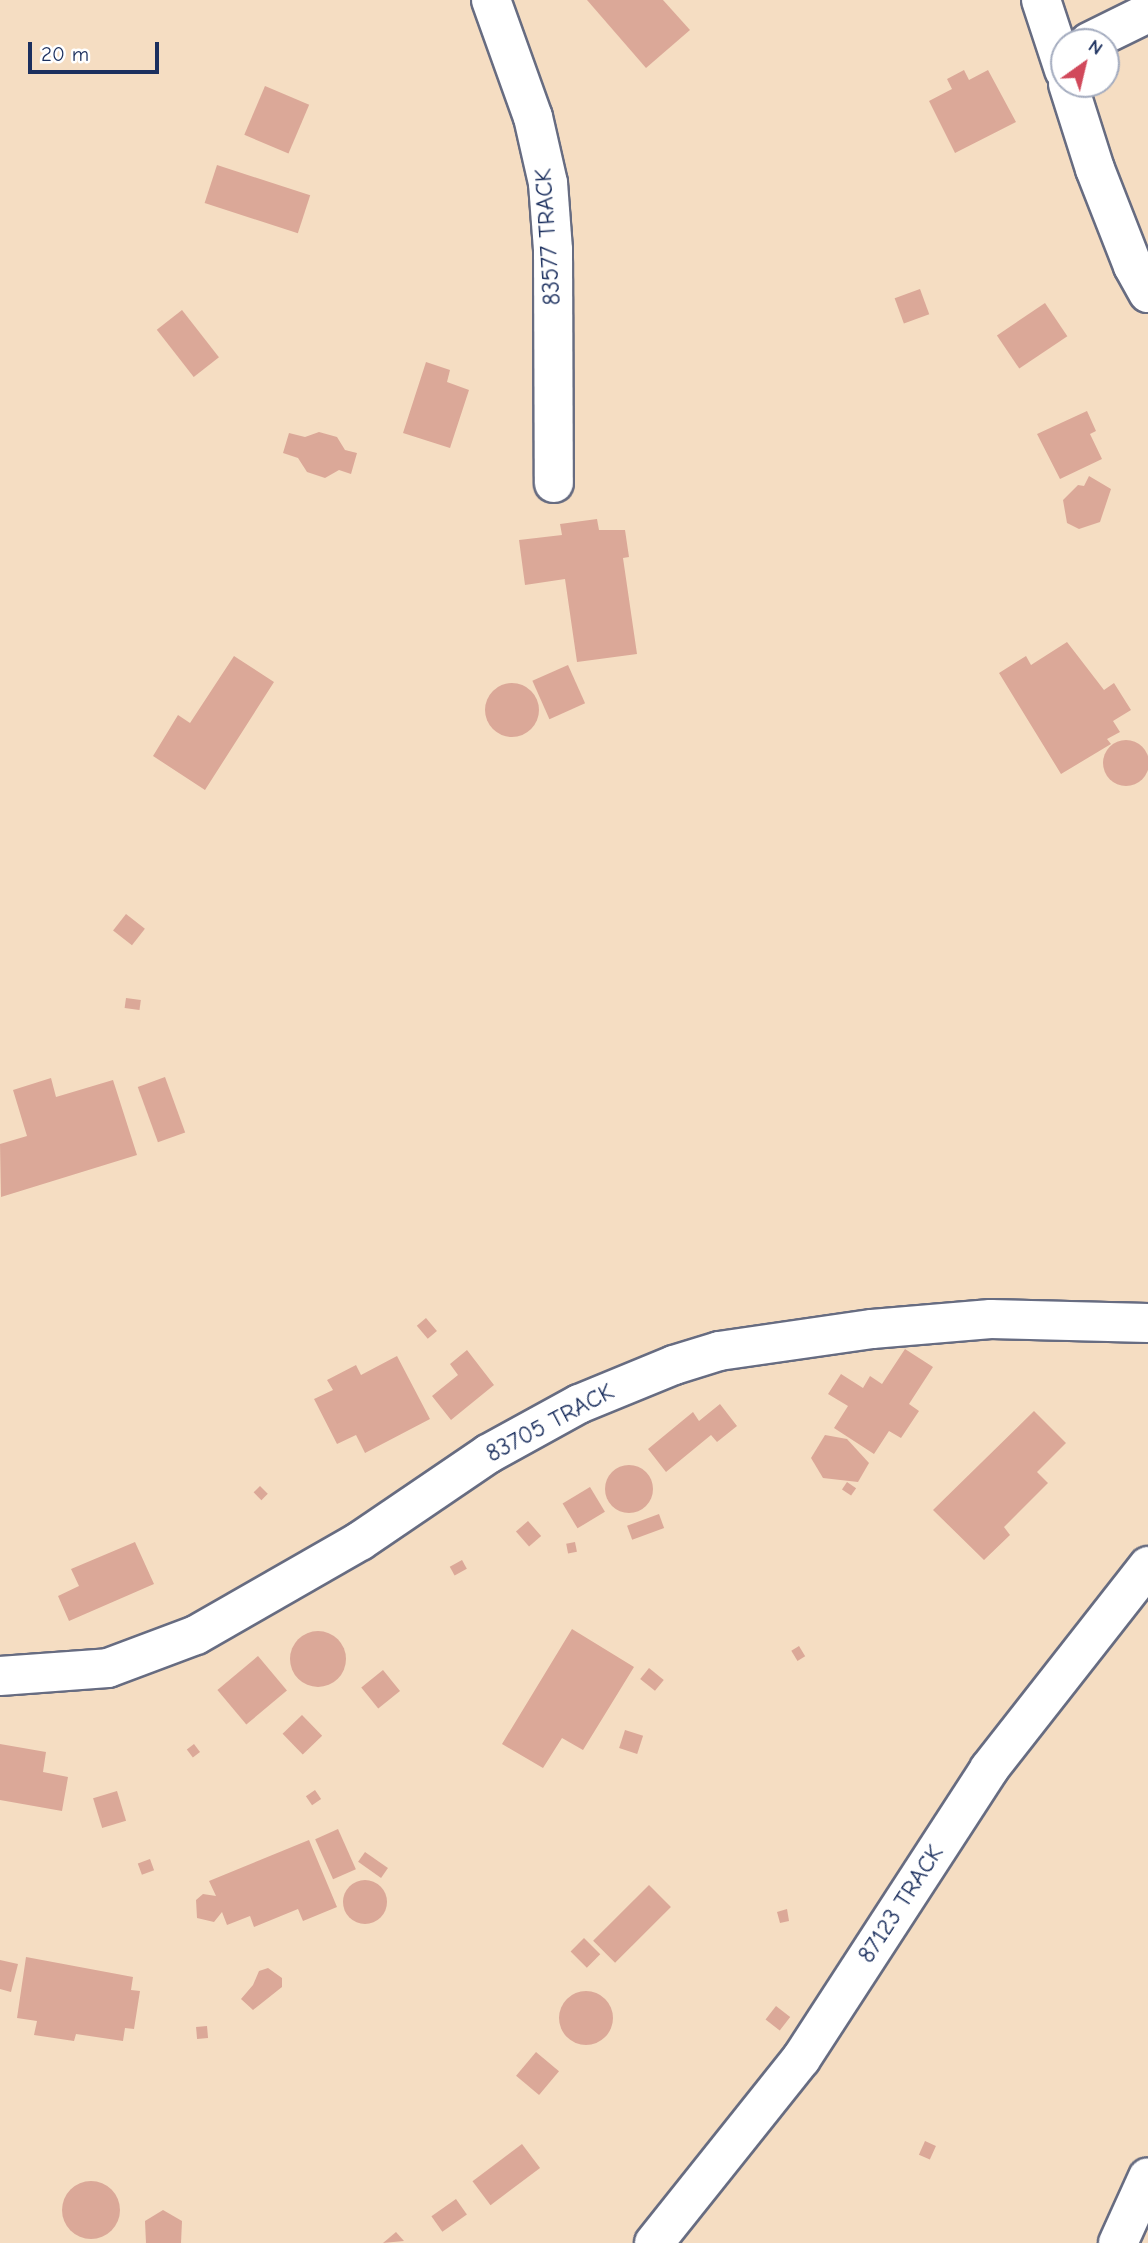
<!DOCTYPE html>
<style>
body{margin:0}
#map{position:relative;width:1148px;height:2243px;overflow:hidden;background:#f5ddc2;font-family:"Comic Neue",sans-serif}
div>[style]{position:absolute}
.building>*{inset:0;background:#dba898;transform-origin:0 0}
.round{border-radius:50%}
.roads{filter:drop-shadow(2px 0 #676c81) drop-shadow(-2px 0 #676c81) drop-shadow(0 2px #676c81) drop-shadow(0 -2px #676c81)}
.street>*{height:38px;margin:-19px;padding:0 19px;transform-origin:19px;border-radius:19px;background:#fff}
span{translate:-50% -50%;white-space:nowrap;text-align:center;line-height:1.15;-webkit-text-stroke:5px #fff;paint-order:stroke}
.street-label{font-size:24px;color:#1b2f5e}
.north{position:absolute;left:1050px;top:28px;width:70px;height:70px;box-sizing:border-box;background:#fff;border:2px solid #a4acbf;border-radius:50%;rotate:34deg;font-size:19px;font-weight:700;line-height:28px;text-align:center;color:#1b2f5e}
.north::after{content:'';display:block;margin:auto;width:24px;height:32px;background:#d1495b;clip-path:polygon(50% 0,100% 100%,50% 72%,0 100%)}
.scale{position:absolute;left:28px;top:42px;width:131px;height:32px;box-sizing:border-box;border:4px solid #1b2f5e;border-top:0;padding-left:9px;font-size:21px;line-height:24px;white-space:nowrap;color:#1b2f5e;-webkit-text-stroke:5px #fff;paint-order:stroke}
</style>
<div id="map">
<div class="building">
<div style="clip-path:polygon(587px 0,663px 0,690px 30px,646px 68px)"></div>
<div style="clip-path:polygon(964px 70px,969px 80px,988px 70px,1016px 122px,955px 153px,929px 101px,952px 89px,947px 79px)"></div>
<div style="left:265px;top:86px;width:48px;height:53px;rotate:23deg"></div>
<div style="left:217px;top:165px;width:98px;height:40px;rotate:18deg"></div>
<div style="left:920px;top:289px;width:27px;height:27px;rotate:70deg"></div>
<div style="left:1045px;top:303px;width:40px;height:58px;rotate:56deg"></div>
<div style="left:182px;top:310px;width:60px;height:32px;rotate:52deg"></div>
<div style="clip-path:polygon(426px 362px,450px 370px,447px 382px,469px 390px,450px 448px,403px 433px)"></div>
<div style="clip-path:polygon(1087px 411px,1096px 431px,1090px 434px,1102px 459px,1060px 479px,1037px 434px)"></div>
<div style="clip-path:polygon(319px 432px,337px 437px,345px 450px,357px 453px,351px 474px,339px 470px,325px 478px,307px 472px,298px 458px,283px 453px,289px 433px,305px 437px)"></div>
<div style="clip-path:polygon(1089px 476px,1111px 489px,1100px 522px,1079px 529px,1067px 523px,1063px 500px,1078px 485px,1084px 486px)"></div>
<div style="clip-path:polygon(597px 519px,599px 530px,625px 530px,629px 557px,623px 558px,637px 654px,577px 662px,565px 579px,525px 585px,519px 540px,562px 535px,560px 524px)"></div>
<div style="clip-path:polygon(1067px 642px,1104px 690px,1114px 683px,1131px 710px,1113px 721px,1120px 732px,1107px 739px,1111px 744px,1061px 774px,999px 673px,1026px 656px,1031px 665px)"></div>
<div style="clip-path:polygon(234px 656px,274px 682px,205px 790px,153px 756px,178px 715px,190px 723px)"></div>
<div style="left:568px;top:665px;width:42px;height:39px;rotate:66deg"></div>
<div class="round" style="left:485px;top:683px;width:54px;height:54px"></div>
<div class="round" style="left:1103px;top:740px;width:46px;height:46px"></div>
<div style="left:126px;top:914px;width:24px;height:21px;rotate:38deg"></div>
<div style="left:126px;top:998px;width:15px;height:10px;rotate:8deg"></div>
<div style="left:165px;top:1077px;width:59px;height:29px;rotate:70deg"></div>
<div style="clip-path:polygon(51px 1078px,56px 1097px,113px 1080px,137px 1155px,1px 1197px,0 1144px,27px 1136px,13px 1090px)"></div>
<div style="left:426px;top:1318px;width:17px;height:12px;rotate:50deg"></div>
<div style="clip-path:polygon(905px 1349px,933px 1367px,909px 1404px,919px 1411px,901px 1438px,889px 1431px,874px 1454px,834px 1428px,848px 1406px,828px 1394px,841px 1374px,863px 1388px,870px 1376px,882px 1384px)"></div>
<div style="clip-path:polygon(467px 1350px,494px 1385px,451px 1420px,432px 1396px,458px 1375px,450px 1364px)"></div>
<div style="clip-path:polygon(397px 1356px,430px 1419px,365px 1453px,356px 1435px,337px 1444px,314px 1399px,333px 1390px,327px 1380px,356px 1365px,361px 1375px)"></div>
<div style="clip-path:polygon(720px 1404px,737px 1426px,717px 1442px,711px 1435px,666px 1472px,648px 1449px,693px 1412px,699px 1421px)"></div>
<div style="clip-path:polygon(1034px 1411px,1066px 1443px,1037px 1472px,1048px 1483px,1004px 1527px,1010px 1535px,984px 1560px,933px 1510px)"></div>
<div style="clip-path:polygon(825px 1435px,847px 1439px,869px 1463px,858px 1482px,823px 1478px,811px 1458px)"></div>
<div class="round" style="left:605px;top:1465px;width:48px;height:48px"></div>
<div style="left:847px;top:1482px;width:11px;height:9px;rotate:34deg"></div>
<div style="left:260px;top:1486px;width:11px;height:9px;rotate:45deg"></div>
<div style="left:590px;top:1487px;width:29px;height:32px;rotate:59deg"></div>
<div style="left:659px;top:1514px;width:15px;height:34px;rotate:70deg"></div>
<div style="left:528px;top:1521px;width:20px;height:16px;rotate:49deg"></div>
<div style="clip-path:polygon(135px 1542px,154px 1584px,69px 1621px,58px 1596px,79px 1586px,71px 1569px)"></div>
<div style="left:575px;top:1542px;width:10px;height:9px;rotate:79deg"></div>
<div style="left:462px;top:1560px;width:10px;height:14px;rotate:61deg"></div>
<div style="clip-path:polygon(572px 1629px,634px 1667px,583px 1750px,562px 1738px,543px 1768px,502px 1744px)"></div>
<div class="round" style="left:290px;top:1631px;width:56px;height:56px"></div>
<div style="left:799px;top:1646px;width:12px;height:9px;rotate:59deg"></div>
<div style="left:258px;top:1656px;width:45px;height:53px;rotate:50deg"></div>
<div style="left:649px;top:1668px;width:19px;height:14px;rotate:39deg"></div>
<div style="left:383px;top:1670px;width:27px;height:28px;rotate:51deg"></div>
<div style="left:302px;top:1715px;width:29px;height:27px;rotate:46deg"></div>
<div style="left:625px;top:1730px;width:19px;height:19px;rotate:18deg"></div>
<div style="clip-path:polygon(0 1744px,46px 1752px,43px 1772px,68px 1777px,62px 1811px,0 1800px)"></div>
<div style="left:194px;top:1744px;width:10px;height:9px;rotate:53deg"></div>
<div style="left:315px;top:1790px;width:11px;height:11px;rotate:56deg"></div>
<div style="left:117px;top:1791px;width:31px;height:25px;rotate:73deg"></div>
<div style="left:338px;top:1829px;width:44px;height:25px;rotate:66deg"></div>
<div style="clip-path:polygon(309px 1840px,337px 1907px,303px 1921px,298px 1909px,254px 1927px,250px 1916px,227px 1925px,222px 1912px,214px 1922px,197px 1918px,196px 1900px,203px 1894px,216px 1896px,209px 1881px)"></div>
<div style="left:365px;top:1852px;width:28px;height:12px;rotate:35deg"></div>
<div style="left:150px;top:1859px;width:12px;height:13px;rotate:70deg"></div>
<div class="round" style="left:343px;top:1880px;width:44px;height:44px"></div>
<div style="left:649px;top:1885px;width:31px;height:79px;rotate:45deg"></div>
<div style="clip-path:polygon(787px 1909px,789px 1921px,780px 1923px,777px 1912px)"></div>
<div style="left:584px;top:1938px;width:23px;height:19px;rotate:45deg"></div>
<div style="clip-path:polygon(26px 1957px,133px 1977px,131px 1990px,140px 1991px,134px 2029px,125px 2028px,123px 2041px,76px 2034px,74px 2041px,34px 2035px,37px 2021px,17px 2018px)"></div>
<div style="clip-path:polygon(0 1960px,18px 1964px,11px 1992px,0 1989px)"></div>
<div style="clip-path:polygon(268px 1968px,282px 1978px,282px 1987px,253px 2010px,241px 1999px,253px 1985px,259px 1971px)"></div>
<div class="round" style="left:559px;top:1991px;width:54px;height:54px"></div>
<div style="left:776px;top:2006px;width:18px;height:17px;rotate:38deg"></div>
<div style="left:207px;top:2026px;width:12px;height:11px;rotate:85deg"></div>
<div style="left:536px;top:2052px;width:30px;height:31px;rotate:40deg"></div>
<div style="left:925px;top:2141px;width:12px;height:15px;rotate:24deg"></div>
<div style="left:522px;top:2144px;width:30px;height:62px;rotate:53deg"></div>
<div class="round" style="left:62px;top:2181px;width:58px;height:58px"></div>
<div style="left:456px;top:2199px;width:19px;height:30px;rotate:55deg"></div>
<div style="clip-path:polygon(163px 2210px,182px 2221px,181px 2243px,146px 2243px,145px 2221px)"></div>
<div style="clip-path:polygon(396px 2232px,404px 2241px,383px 2243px)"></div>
</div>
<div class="roads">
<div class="street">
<div style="left:491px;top:0;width:124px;rotate:70.3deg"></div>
<div style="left:533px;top:117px;width:68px;rotate:77.2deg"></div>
<div style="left:548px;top:183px;width:67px;rotate:85.7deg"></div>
<div style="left:553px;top:250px;width:233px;rotate:89.8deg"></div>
<div style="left:1041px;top:0;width:74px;rotate:71.8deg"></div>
<div style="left:1089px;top:42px;width:66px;rotate:-26.2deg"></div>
<div style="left:1068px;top:84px;width:89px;rotate:72.4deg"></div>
<div style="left:1095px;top:169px;width:104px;rotate:68.6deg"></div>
<div style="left:1133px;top:266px;width:31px;rotate:61deg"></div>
<div style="left:0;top:1676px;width:108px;rotate:-4.2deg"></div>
<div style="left:108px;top:1668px;width:94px;rotate:-20.6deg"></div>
<div style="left:196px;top:1635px;width:189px;rotate:-29.8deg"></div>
<div style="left:360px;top:1541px;width:155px;rotate:-34.2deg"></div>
<div style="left:488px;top:1454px;width:104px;rotate:-28.8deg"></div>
<div style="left:579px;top:1404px;width:103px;rotate:-22.3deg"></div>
<div style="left:674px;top:1365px;width:47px;rotate:-17.3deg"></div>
<div style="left:719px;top:1351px;width:155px;rotate:-8.2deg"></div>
<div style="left:872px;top:1329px;width:119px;rotate:-4.8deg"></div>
<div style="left:991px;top:1319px;width:157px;rotate:1.5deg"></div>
<div style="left:654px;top:2243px;width:236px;rotate:-51.4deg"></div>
<div style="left:801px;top:2059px;width:346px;rotate:-57deg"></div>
<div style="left:989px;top:1769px;width:258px;rotate:-51.9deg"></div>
<div style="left:1118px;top:2243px;width:72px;rotate:-65.6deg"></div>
</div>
</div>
<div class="street-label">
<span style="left:548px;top:237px;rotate:-94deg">83577 TRACK</span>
<span style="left:550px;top:1423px;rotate:-28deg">83705 TRACK</span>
<span style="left:901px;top:1904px;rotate:-57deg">87123 TRACK</span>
</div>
<div class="north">N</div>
<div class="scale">20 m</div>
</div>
